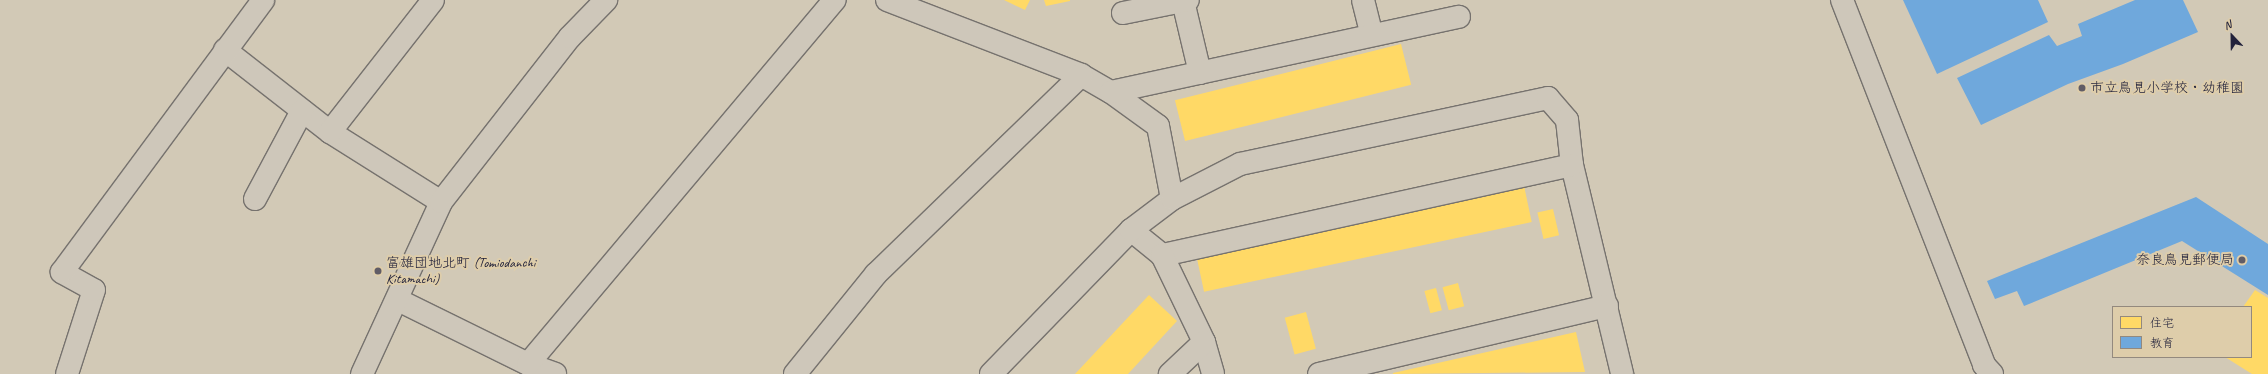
<!DOCTYPE html>
<meta charset="utf-8">
<style>
body{margin:0}
#map{position:relative;width:2268px;height:374px;overflow:hidden;background:#d2c9b6;font-family:Caveat,"Klee One",sans-serif}
div>[style]{position:absolute}
.homes>*{inset:0;background:#ffd966;transform-origin:0 0}
.schools>*{inset:0;background:#6fa8dc}
.roads{filter:drop-shadow(1px 0 #76726e) drop-shadow(-1px 0 #76726e) drop-shadow(0 1px #76726e) drop-shadow(0 -1px #76726e)}
.minor>*{height:22px;margin:-11px;padding:0 11px;transform-origin:11px;border-radius:11px;background:#cec7ba}
.dots>*{width:11px;height:11px;translate:-50% -50%;box-sizing:border-box;border:2px solid #decdaa;border-radius:50%}
span{translate:-50% -50%;white-space:nowrap;text-align:center;line-height:1.15;-webkit-text-stroke:4px #decdaa;paint-order:stroke}
.poi-label{font-size:14px;color:#22223b}
.left{translate:0 -50%;text-align:left}
.right{translate:-100% -50%;text-align:right}
.legend{position:absolute;left:2112px;top:306px;width:140px;height:52px;box-sizing:border-box;background:#decdaa;border:1px solid #93897e;margin:0;padding:5px 7px;list-style:none;font-size:12px;color:#22223b}
.legend li{display:flex;align-items:center;gap:8px;height:20px}
.legend b{width:20px;border:1px solid #93897e}
.north{position:absolute;left:2212px;top:16px;width:40px;height:40px;-webkit-text-stroke:3px #decdaa;paint-order:stroke;rotate:338deg;font-size:11px;font-weight:700;line-height:16px;text-align:center;color:#22223b}
.north::after{content:'';display:block;margin:auto;width:14px;height:18px;background:#22223b;clip-path:polygon(50% 0,100% 100%,50% 72%,0 100%)}
</style>
<div id="map">
<div class="homes">
<div style="clip-path:polygon(1004px 0,1030px 0,1025px 10px)"></div>
<div style="clip-path:polygon(1044px 0,1070px 0,1070px 1px,1046px 6px)"></div>
<div style="left:1401px;top:44px;width:42px;height:233px;rotate:76deg"></div>
<div style="left:1523px;top:181px;width:42px;height:335px;rotate:78deg"></div>
<div style="left:1553px;top:209px;width:27px;height:16px;rotate:77deg"></div>
<div style="left:1458px;top:283px;width:24px;height:16px;rotate:75deg"></div>
<div style="left:1436px;top:288px;width:23px;height:12px;rotate:75deg"></div>
<div style="clip-path:polygon(2255px 290px,2268px 298px,2268px 374px,2252px 374px,2225px 357px,2251px 357px,2251px 307px,2243px 307px)"></div>
<div style="clip-path:polygon(1149px 295px,1177px 321px,1128px 374px,1075px 374px)"></div>
<div style="left:1306px;top:312px;width:38px;height:22px;rotate:75deg"></div>
<div style="clip-path:polygon(1576px 332px,1585px 372px,1393px 374px,1393px 373px)"></div>
</div>
<div class="schools">
<div style="clip-path:polygon(1903px 0,2038px 0,2048px 22px,1937px 74px)"></div>
<div style="clip-path:polygon(2135px 0,2183px 0,2198px 32px,2123px 64px,2068px 84px,1981px 125px,1957px 78px,2049px 35px,2057px 46px,2082px 36px,2078px 24px)"></div>
<div style="clip-path:polygon(2196px 197px,2268px 244px,2268px 295px,2182px 241px,2024px 306px,2017px 291px,1995px 299px,1987px 281px)"></div>
</div>
<div class="roads">
<div class="minor">
<div style="left:887px;top:0;width:208px;rotate:21.1deg"></div>
<div style="left:1081px;top:75px;width:34px;rotate:30deg"></div>
<div style="left:1111px;top:92px;width:58px;rotate:35.9deg"></div>
<div style="left:1158px;top:126px;width:74px;rotate:79.1deg"></div>
<div style="left:1363px;top:0;width:36px;rotate:76deg"></div>
<div style="left:1842px;top:0;width:392px;rotate:68.7deg"></div>
<div style="left:1984px;top:365px;width:12px;rotate:48deg"></div>
<div style="left:1183px;top:1px;width:74px;rotate:76.7deg"></div>
<div style="left:1123px;top:13px;width:66px;rotate:-11.3deg"></div>
<div style="left:225px;top:50px;width:133px;rotate:38deg"></div>
<div style="left:330px;top:132px;width:131px;rotate:32.2deg"></div>
<div style="left:1111px;top:92px;width:356px;rotate:-12.2deg"></div>
<div style="left:330px;top:132px;width:167px;rotate:-52deg"></div>
<div style="left:1572px;top:165px;width:215px;rotate:76.5deg"></div>
<div style="left:255px;top:199px;width:100px;rotate:-61.9deg"></div>
<div style="left:1131px;top:230px;width:40px;rotate:39deg"></div>
<div style="left:398px;top:300px;width:145px;rotate:26.2deg"></div>
<div style="left:528px;top:364px;width:29px;rotate:20deg"></div>
<div style="left:1204px;top:342px;width:33px;rotate:74deg"></div>
<div style="left:528px;top:364px;width:476px;rotate:-49.9deg"></div>
<div style="left:67px;top:374px;width:88px;rotate:-72.2deg"></div>
<div style="left:94px;top:290px;width:37px;rotate:-151deg"></div>
<div style="left:62px;top:272px;width:338px;rotate:-53.5deg"></div>
<div style="left:362px;top:374px;width:189px;rotate:-65.3deg"></div>
<div style="left:441px;top:202px;width:209px;rotate:-52deg"></div>
<div style="left:570px;top:37px;width:52px;rotate:-45.8deg"></div>
<div style="left:795px;top:374px;width:129px;rotate:-51deg"></div>
<div style="left:876px;top:274px;width:286px;rotate:-44.1deg"></div>
<div style="left:991px;top:374px;width:201px;rotate:-45.8deg"></div>
<div style="left:1131px;top:230px;width:51px;rotate:-37.1deg"></div>
<div style="left:1172px;top:199px;width:76px;rotate:-27.2deg"></div>
<div style="left:1240px;top:164px;width:315px;rotate:-12.1deg"></div>
<div style="left:1548px;top:98px;width:29px;rotate:49deg"></div>
<div style="left:1567px;top:120px;width:45px;rotate:83.7deg"></div>
<div style="left:1572px;top:165px;width:420px;rotate:167.6deg"></div>
<div style="left:1162px;top:255px;width:97px;rotate:64.2deg"></div>
<div style="left:1204px;top:342px;width:47px;rotate:136.7deg"></div>
<div style="left:1319px;top:374px;width:296px;rotate:-13.3deg"></div>
</div>
</div>
<div class="dots">
<div style="left:2082px;top:88px;background:#605c66"></div>
<div style="left:2242px;top:260px;background:#605c66"></div>
<div style="left:378px;top:271px;background:#605c66"></div>
</div>
<div class="poi-label">
<span class="left" style="left:2090px;top:88px">市立鳥見小学校・幼稚園</span>
<span class="right" style="left:2234px;top:260px">奈良鳥見郵便局</span>
<span class="left" style="left:386px;top:271px">富雄団地北町 (Tomiodanchi<br>Kitamachi)</span>
</div>
<ul class="legend">
<li><b style="height:11px;background:#ffd966"></b>住宅</li>
<li><b style="height:11px;background:#6fa8dc"></b>教育</li>
</ul>
<div class="north">N</div>
</div>
